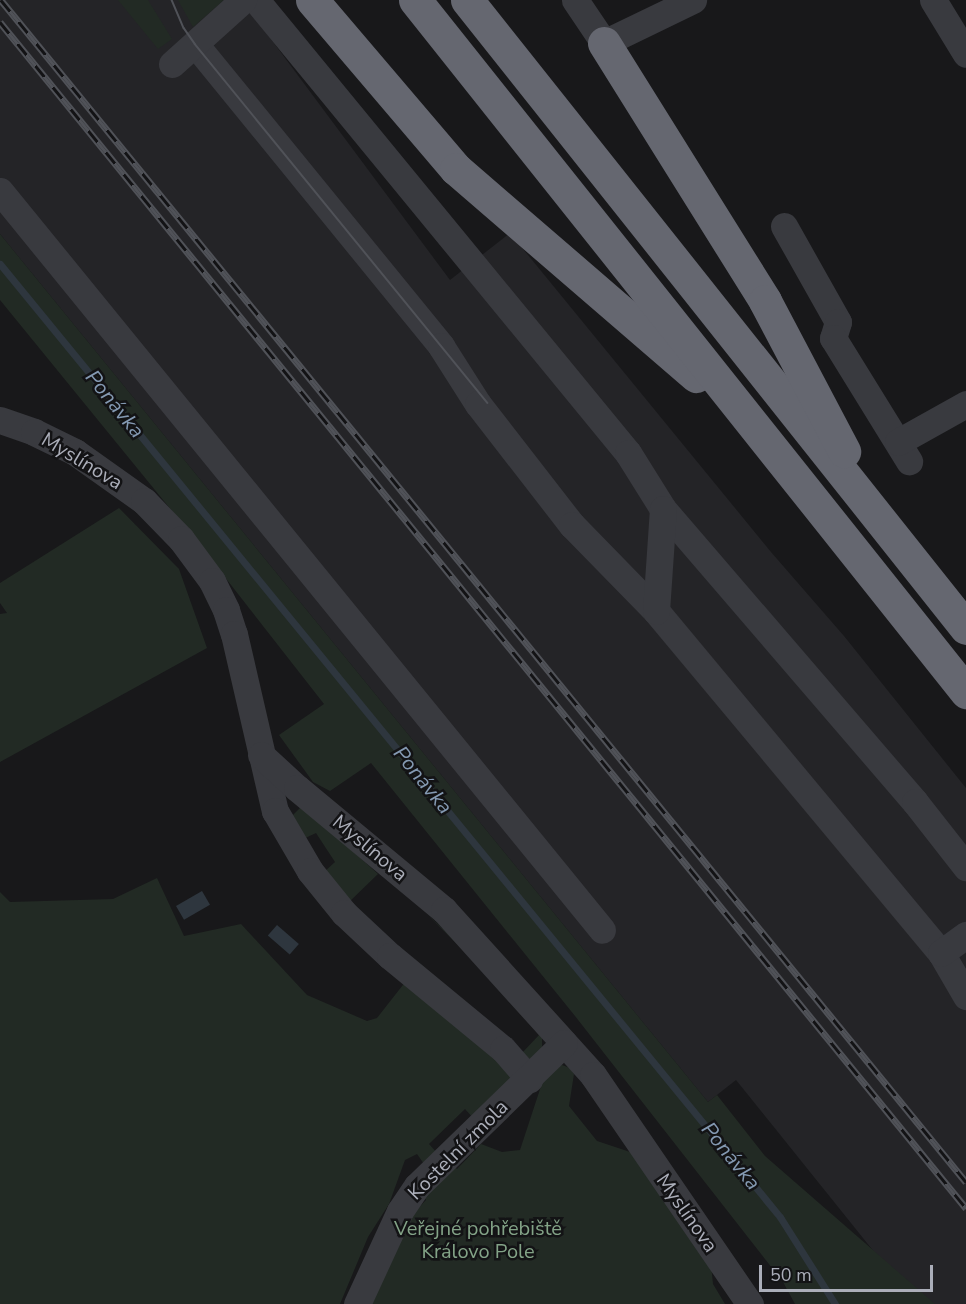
<!DOCTYPE html>
<meta charset="utf-8">
<style>
body{margin:0}
#map{position:relative;width:966px;height:1304px;overflow:hidden;background:#18181a;font-family:"Nunito Sans",sans-serif}
div>[style]{position:absolute}
.built>*{inset:0;background:#242427}
.green>*{inset:0;background:#222a24}
.water>*{inset:0;background:#2e363e;transform-origin:0 0}
.stream>*{height:7px;margin:-3.5px;padding:0 3.5px;transform-origin:3.5px;border-radius:3.5px;background:#2e363e}
.minor>*{height:27px;margin:-13.5px;padding:0 13.5px;transform-origin:13.5px;border-radius:13.5px;background:#393a3f}
.highway>*{height:33px;margin:-16.5px;padding:0 16.5px;transform-origin:16.5px;border-radius:16.5px;background:#656770}
.tram>*{height:1.5px;margin:-0.75px;padding:0 0.75px;transform-origin:0.75px;border-radius:0.75px;background:#505258}
.rail>*{height:7px;margin-top:-3.5px;transform-origin:0;background:repeating-linear-gradient(90deg,#131315 0 14px,#505258 0 28px);box-sizing:border-box;border-block:2px solid #505258}
span{translate:-50% -50%;white-space:nowrap;text-align:center;line-height:1.15;-webkit-text-stroke:5px #131315;paint-order:stroke}
.street-label{font-size:20px;color:#abaeb9}
.park-label{font-size:20px;color:#83a387}
.water-label{font-size:21px;color:#8499b2;font-style:italic}
.scale{position:absolute;left:759px;top:1265px;width:174px;height:27px;box-sizing:border-box;border:3px solid #abaeb9;border-top:0;padding-left:8px;font-size:18px;line-height:21px;white-space:nowrap;color:#abaeb9;-webkit-text-stroke:4px #131315;paint-order:stroke}
</style>
<div id="map">
<div class="built">
<div style="clip-path:polygon(0 0,242px 0,450px 280px,510px 233px,771px 552px,844px 636px,966px 788px,966px 1304px,916px 1304px,736px 1080px,708px 1102px,0 234px)"></div>
</div>
<div class="green">
<div style="clip-path:polygon(118px 0,148px 0,172px 39px,158px 49px)"></div>
<div style="clip-path:polygon(178px 0,224px 0,193px 27px)"></div>
<div style="clip-path:polygon(0 234px,708px 1102px,717px 1095px,765px 1156px,935px 1304px,795px 1304px,783px 1282px,575px 1016px,371px 763px,330px 791px,313px 782px,279px 735px,324px 704px,199px 544px,0 300px)"></div>
<div style="clip-path:polygon(119px 508px,179px 569px,207px 648px,0 762px,0 614px,7px 613px,0 603px,0 583px)"></div>
<div style="clip-path:polygon(300px 808px,307px 810px,378px 874px,346px 905px,324px 872px,335px 862px,316px 833px,299px 841px,292px 816px)"></div>
<div style="clip-path:polygon(157px 878px,184px 936px,241px 924px,307px 995px,367px 1021px,377px 1018px,406px 981px,445px 1005px,516px 1080px,474px 1119px,465px 1109px,429px 1144px,438px 1154px,424px 1164px,417px 1154px,405px 1160px,389px 1204px,368px 1237px,340px 1304px,0 1304px,0 892px,10px 902px,113px 899px)"></div>
<div style="clip-path:polygon(427px 914px,502px 984px,542px 1034px,542px 1051px,531px 1066px,521px 1054px,539px 1035px,500px 987px)"></div>
<div style="clip-path:polygon(562px 1065px,570px 1068px,574px 1074px,569px 1106px,597px 1141px,633px 1153px,711px 1264px,713px 1284px,725px 1304px,368px 1304px,412px 1215px,426px 1200px,422px 1193px,452px 1164px,457px 1169px,481px 1144px,502px 1152px,520px 1150px,544px 1077px,553px 1067px)"></div>
</div>
<div class="water">
<div style="left:202px;top:891px;width:16px;height:30px;rotate:60deg"></div>
<div style="left:277px;top:925px;width:29px;height:14px;rotate:41deg"></div>
</div>
<div class="stream">
<div style="left:0;top:264px;width:1232px;rotate:50.7deg"></div>
<div style="left:780px;top:1217px;width:103px;rotate:57.7deg"></div>
</div>
<div class="minor">
<div style="left:256px;top:0;width:586px;rotate:50.61deg"></div>
<div style="left:628px;top:453px;width:66px;rotate:58deg"></div>
<div style="left:663px;top:509px;width:386px;rotate:49.3deg"></div>
<div style="left:915px;top:802px;width:83px;rotate:51.9deg"></div>
<div style="left:575px;top:0;width:52px;rotate:56deg"></div>
<div style="left:604px;top:43px;width:99px;rotate:-25.8deg"></div>
<div style="left:933px;top:0;width:63px;rotate:58.6deg"></div>
<div style="left:195px;top:44px;width:390px;rotate:50.8deg"></div>
<div style="left:441px;top:346px;width:69px;rotate:57.5deg"></div>
<div style="left:478px;top:404px;width:153px;rotate:52.2deg"></div>
<div style="left:572px;top:525px;width:120px;rotate:45.7deg"></div>
<div style="left:656px;top:611px;width:445px;rotate:50.2deg"></div>
<div style="left:941px;top:953px;width:50px;rotate:59.8deg"></div>
<div style="left:172px;top:64px;width:96px;rotate:-42deg"></div>
<div style="left:0;top:191px;width:953px;rotate:50.83deg"></div>
<div style="left:784px;top:226px;width:110px;rotate:60.6deg"></div>
<div style="left:838px;top:322px;width:17px;rotate:107deg"></div>
<div style="left:833px;top:338px;width:145px;rotate:58.3deg"></div>
<div style="left:0;top:420px;width:36px;rotate:19deg"></div>
<div style="left:34px;top:432px;width:46px;rotate:26deg"></div>
<div style="left:75px;top:452px;width:85px;rotate:35.4deg"></div>
<div style="left:144px;top:501px;width:53px;rotate:45.8deg"></div>
<div style="left:181px;top:539px;width:52px;rotate:53.6deg"></div>
<div style="left:212px;top:581px;width:32px;rotate:64deg"></div>
<div style="left:226px;top:610px;width:25px;rotate:72deg"></div>
<div style="left:234px;top:634px;width:182px;rotate:77deg"></div>
<div style="left:275px;top:811px;width:69px;rotate:59.7deg"></div>
<div style="left:310px;top:871px;width:54px;rotate:51deg"></div>
<div style="left:344px;top:913px;width:63px;rotate:43.1deg"></div>
<div style="left:390px;top:956px;width:146px;rotate:39.5deg"></div>
<div style="left:503px;top:1049px;width:40px;rotate:49deg"></div>
<div style="left:898px;top:442px;width:78px;rotate:-29.2deg"></div>
<div style="left:656px;top:611px;width:102px;rotate:-86.1deg"></div>
<div style="left:261px;top:755px;width:49px;rotate:42.5deg"></div>
<div style="left:297px;top:788px;width:191px;rotate:39.7deg"></div>
<div style="left:444px;top:910px;width:222px;rotate:47.9deg"></div>
<div style="left:593px;top:1075px;width:278px;rotate:55.6deg"></div>
<div style="left:941px;top:953px;width:31px;rotate:-36deg"></div>
<div style="left:357px;top:1304px;width:102px;rotate:-65.2deg"></div>
<div style="left:400px;top:1211px;width:30px;rotate:-56deg"></div>
<div style="left:417px;top:1186px;width:205px;rotate:-44.2deg"></div>
</div>
<div class="highway">
<div style="left:312px;top:0;width:222px;rotate:49.6deg"></div>
<div style="left:456px;top:169px;width:317px;rotate:40.8deg"></div>
<div style="left:415px;top:0;width:885px;rotate:51.47deg"></div>
<div style="left:467px;top:0;width:802px;rotate:51.53deg"></div>
<div style="left:604px;top:43px;width:304px;rotate:58deg"></div>
<div style="left:765px;top:301px;width:170px;rotate:62.2deg"></div>
</div>
<div class="tram">
<div style="left:172px;top:0;width:30px;rotate:67deg"></div>
<div style="left:184px;top:28px;width:19px;rotate:55deg"></div>
<div style="left:195px;top:44px;width:463px;rotate:50.8deg"></div>
</div>
<div class="rail">
<div style="left:1px;top:0;width:1526px;rotate:50.77deg"></div>
<div style="left:0;top:22px;width:1530px;rotate:50.84deg"></div>
</div>
<div class="street-label">
<span style="left:82px;top:461px;rotate:31deg">Myslínova</span>
<span style="left:370px;top:848px;rotate:40deg">Myslínova</span>
<span style="left:458px;top:1150px;rotate:-45deg">Kostelní zmola</span>
<span style="left:687px;top:1213px;rotate:55deg">Myslínova</span>
</div>
<div class="park-label">
<span style="left:478px;top:1240px">Veřejné pohřebiště<br>Královo Pole</span>
</div>
<div class="water-label">
<span style="left:115px;top:404px;rotate:51deg">Ponávka</span>
<span style="left:423px;top:780px;rotate:51deg">Ponávka</span>
<span style="left:731px;top:1156px;rotate:51deg">Ponávka</span>
</div>
<div class="scale">50 m</div>
</div>
